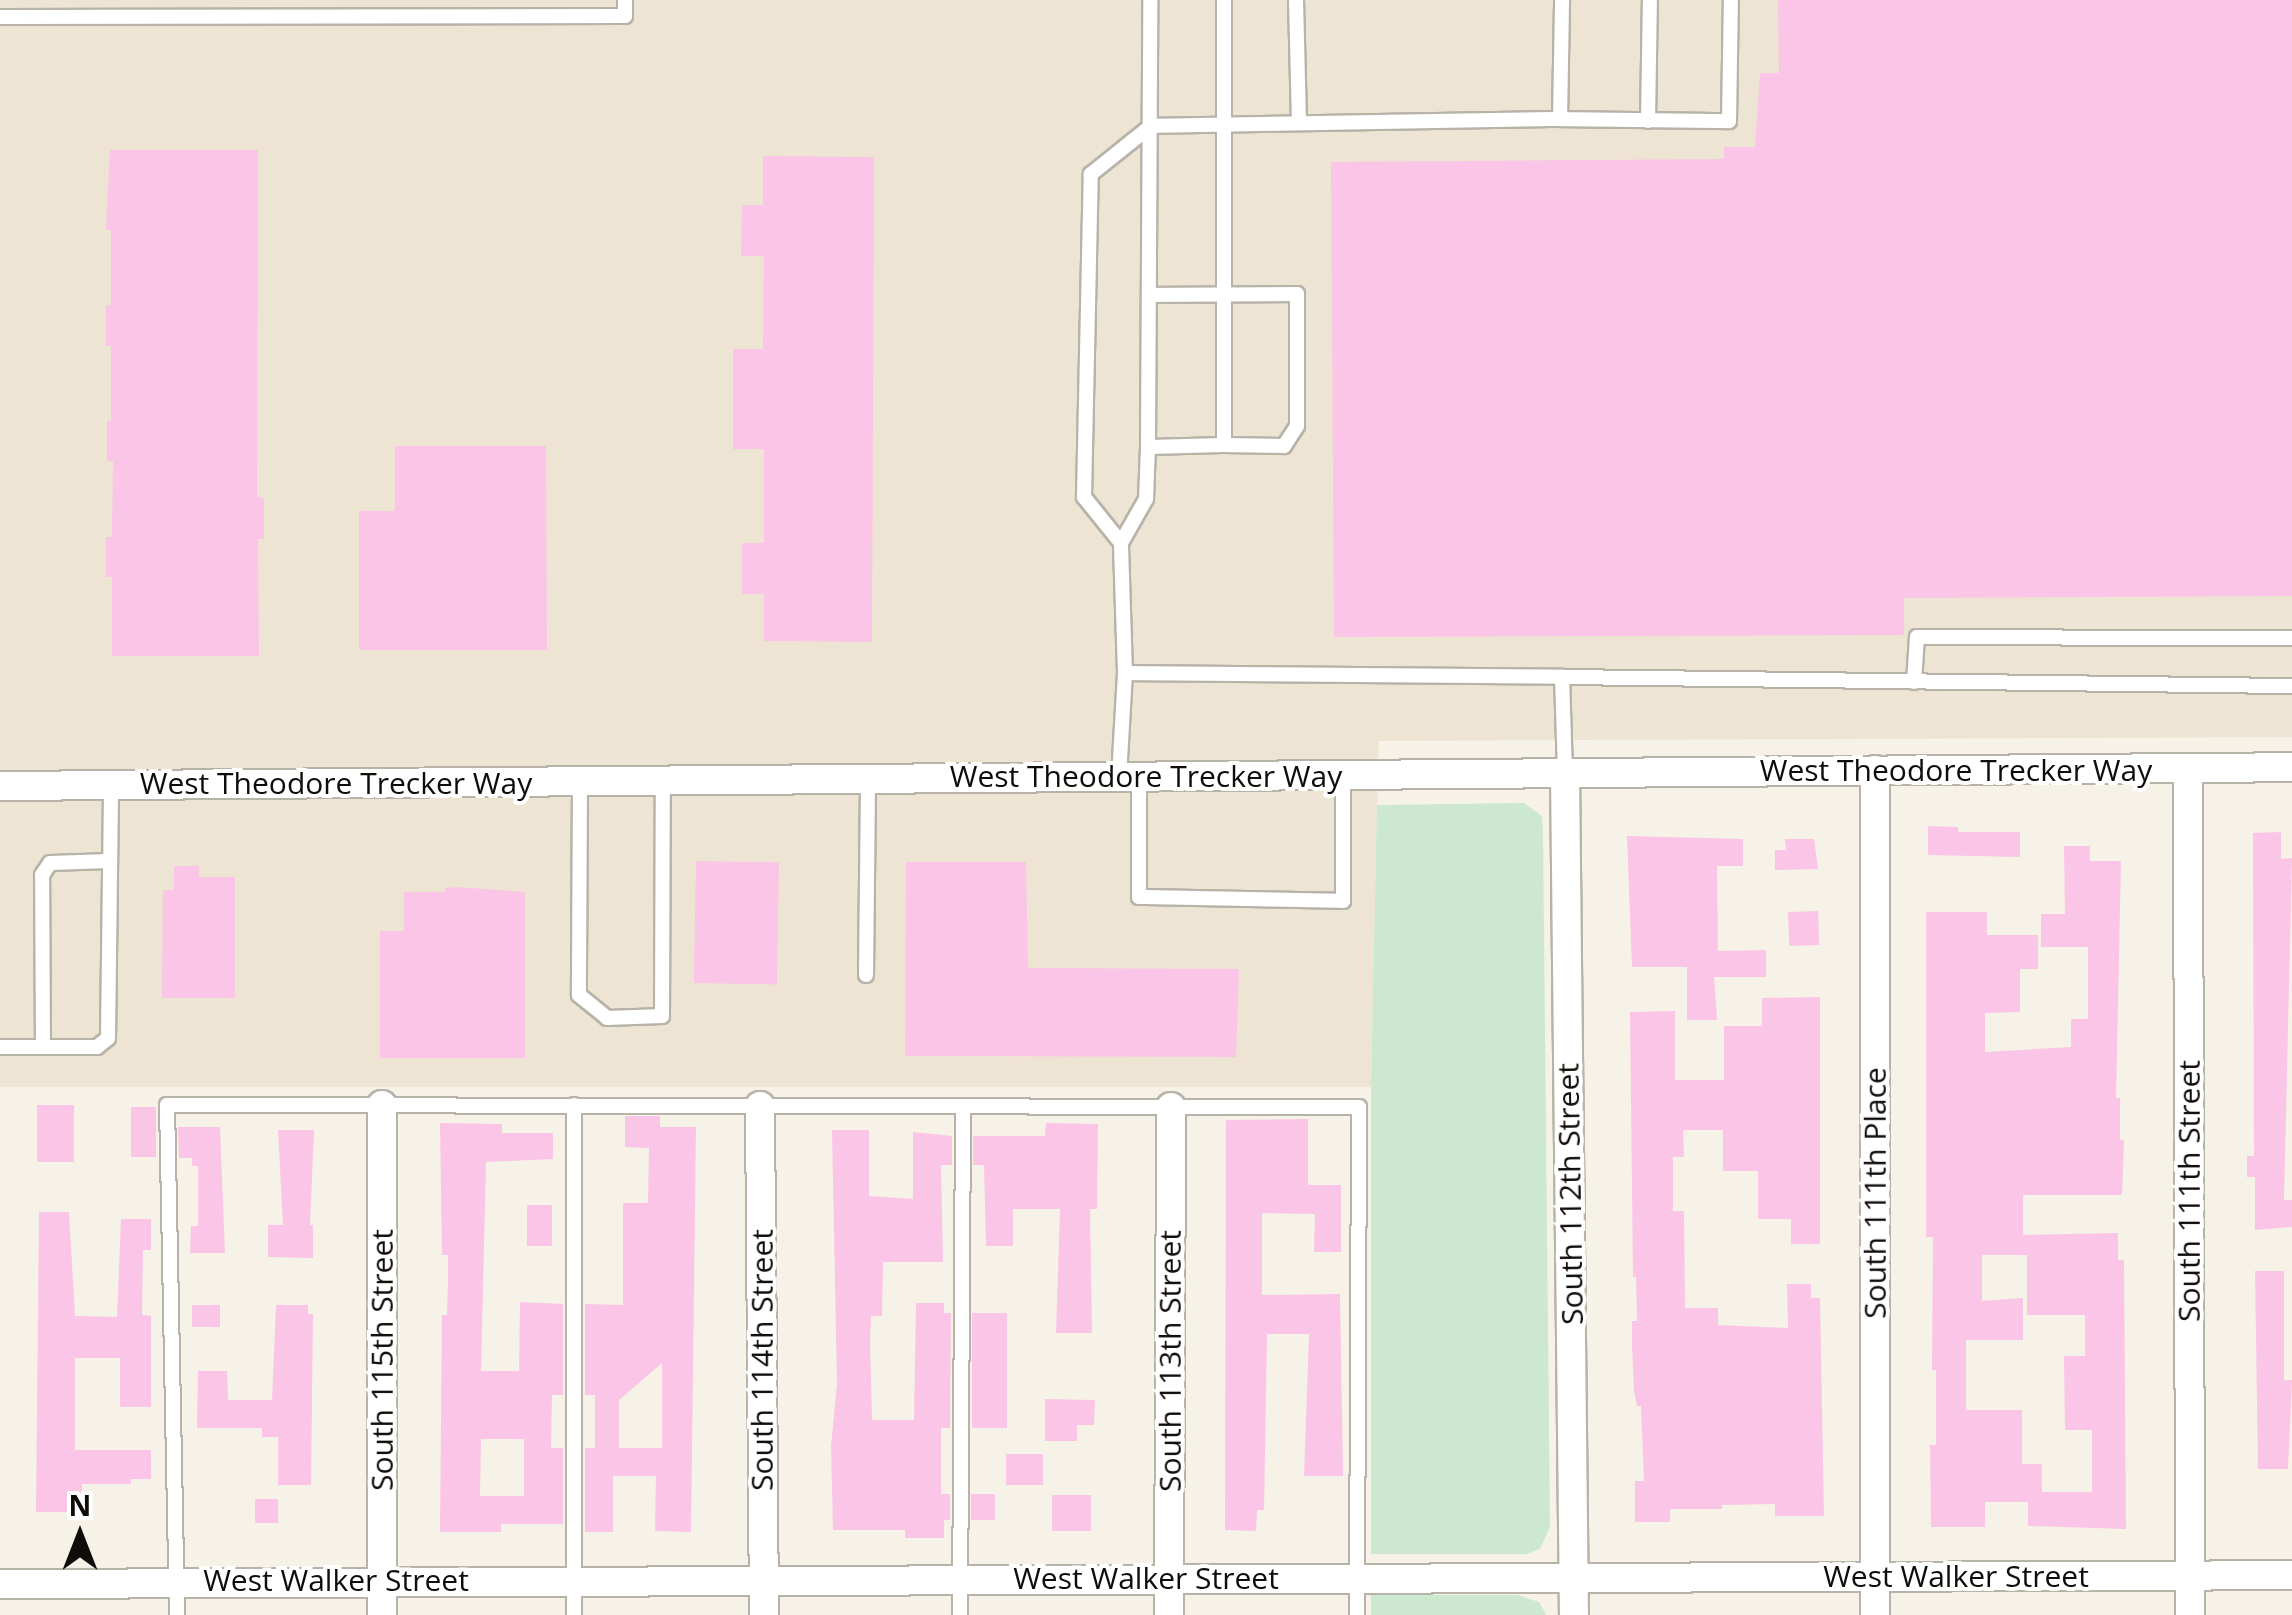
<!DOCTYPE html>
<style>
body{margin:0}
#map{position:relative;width:2292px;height:1615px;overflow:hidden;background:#f7f2e7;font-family:"Open Sans",sans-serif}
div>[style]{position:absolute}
.built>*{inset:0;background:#eee4d3}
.green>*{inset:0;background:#cce9cf}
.building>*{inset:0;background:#fac5e6;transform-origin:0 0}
.roads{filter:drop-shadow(2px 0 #b8b3a9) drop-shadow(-2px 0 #b8b3a9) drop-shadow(0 2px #b8b3a9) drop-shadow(0 -2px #b8b3a9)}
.service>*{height:14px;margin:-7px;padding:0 7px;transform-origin:7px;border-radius:7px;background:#fff}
.minor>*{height:28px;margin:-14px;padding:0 14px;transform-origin:14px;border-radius:14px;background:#fff}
span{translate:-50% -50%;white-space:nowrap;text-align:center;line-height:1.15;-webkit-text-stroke:8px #fff;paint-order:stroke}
.street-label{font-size:30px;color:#0f0d0a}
.north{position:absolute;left:30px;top:1485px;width:100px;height:100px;-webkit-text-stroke:8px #fff;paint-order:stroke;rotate:0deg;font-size:28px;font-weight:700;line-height:40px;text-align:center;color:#0f0d0a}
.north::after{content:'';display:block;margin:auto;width:35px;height:45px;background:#0f0d0a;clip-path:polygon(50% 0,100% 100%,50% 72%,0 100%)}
</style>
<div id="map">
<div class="built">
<div style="clip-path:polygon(0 0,2292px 0,2292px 737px,1379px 741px,1371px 1087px,0 1087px)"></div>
</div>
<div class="green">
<div style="clip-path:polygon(1524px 803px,1542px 816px,1543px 833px,1550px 1527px,1540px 1549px,1527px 1554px,1371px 1554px,1371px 1087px,1377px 805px)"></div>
<div style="clip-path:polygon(1371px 1595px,1517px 1595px,1539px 1602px,1546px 1615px,1371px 1615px)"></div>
</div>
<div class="building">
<div style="clip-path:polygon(1778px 0,2292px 0,2292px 596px,1904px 598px,1904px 635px,1334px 637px,1331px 162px,1724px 159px,1724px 147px,1755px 147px,1760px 73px,1779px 73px)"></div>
<div style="clip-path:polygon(110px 150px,258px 150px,257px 497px,264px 498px,264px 539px,258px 539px,259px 656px,112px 656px,112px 577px,106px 577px,106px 537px,112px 537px,113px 461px,107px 461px,107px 421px,111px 421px,111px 346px,106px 346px,106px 305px,111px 305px,111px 230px,106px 230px)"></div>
<div style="clip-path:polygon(763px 156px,874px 157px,872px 642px,764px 641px,764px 594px,742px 594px,742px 543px,764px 543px,764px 449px,733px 449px,733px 349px,763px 349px,764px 256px,741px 256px,742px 205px,763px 205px)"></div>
<div style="clip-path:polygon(395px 446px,546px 446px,547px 650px,359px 650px,359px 511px,395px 511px)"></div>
<div style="clip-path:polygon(1928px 826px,1958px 827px,1958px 832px,2020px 832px,2020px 857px,1928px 855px)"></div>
<div style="clip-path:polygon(2281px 832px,2281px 859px,2292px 858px,2284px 1200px,2292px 1200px,2292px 1227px,2255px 1230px,2255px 1177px,2247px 1177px,2247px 1156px,2254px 1156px,2253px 833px)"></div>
<div style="clip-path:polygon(1627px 836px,1743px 839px,1743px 866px,1717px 866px,1718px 951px,1766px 950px,1766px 977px,1714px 977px,1717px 1020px,1687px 1020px,1687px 967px,1632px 967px)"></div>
<div style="clip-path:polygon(1785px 839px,1814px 839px,1818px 869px,1775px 870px,1775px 850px,1786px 850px)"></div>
<div style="clip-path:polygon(evenodd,2064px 846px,2090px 846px,2090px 861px,2121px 861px,2116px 1098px,2120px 1098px,2120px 1140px,2124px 1140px,2122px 1195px,2023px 1195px,2023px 1235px,2118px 1233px,2118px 1260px,2124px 1260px,2126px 1529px,2028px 1526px,2028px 1502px,1985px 1502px,1985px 1527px,1931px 1527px,1930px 1445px,1936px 1445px,1936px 1370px,1932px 1370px,1933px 1237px,1926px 1237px,1926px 912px,1987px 912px,1987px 935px,2038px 935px,2038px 969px,2020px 969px,2020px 1012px,1985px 1013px,1985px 1052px,2071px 1047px,2071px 1019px,2088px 1019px,2088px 947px,2041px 947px,2041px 914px,2065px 914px,2064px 846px,1982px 1255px,2027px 1255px,2027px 1315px,2085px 1315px,2085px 1356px,2064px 1356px,2065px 1430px,2092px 1430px,2092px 1492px,2042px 1492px,2042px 1464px,2022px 1464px,2022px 1410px,1966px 1410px,1966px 1340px,2023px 1340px,2023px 1298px,1982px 1301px,1982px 1255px)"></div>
<div style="left:696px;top:861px;width:83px;height:122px;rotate:1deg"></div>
<div style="clip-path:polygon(906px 862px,1026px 862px,1028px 968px,1239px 969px,1236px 1057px,905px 1056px)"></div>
<div style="clip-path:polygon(174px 866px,199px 866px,199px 877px,235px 877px,235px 998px,162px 998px,163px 890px,174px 890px)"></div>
<div style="clip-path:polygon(458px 887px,525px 892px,525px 1058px,380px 1058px,380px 931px,404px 931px,404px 892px,445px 892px,445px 888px)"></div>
<div style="left:1818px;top:911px;width:34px;height:30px;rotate:88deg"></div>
<div style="clip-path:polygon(1820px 997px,1820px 1244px,1791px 1244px,1791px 1219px,1758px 1219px,1758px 1171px,1723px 1171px,1723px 1130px,1683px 1130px,1684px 1157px,1673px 1157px,1673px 1211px,1684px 1211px,1685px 1308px,1718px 1308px,1718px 1325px,1788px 1328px,1787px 1284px,1811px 1284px,1811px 1298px,1820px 1298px,1824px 1516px,1775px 1516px,1775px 1504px,1722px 1505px,1722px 1509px,1670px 1509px,1670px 1522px,1635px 1522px,1635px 1481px,1644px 1481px,1641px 1406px,1637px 1406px,1634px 1391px,1632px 1345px,1632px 1321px,1637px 1321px,1636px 1277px,1633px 1277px,1630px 1012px,1675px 1011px,1675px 1080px,1724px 1080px,1724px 1026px,1762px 1026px,1762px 998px)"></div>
<div style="left:74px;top:1105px;width:57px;height:37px;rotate:90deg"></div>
<div style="left:131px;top:1107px;width:25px;height:50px"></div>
<div style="clip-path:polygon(evenodd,625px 1116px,660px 1116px,660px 1127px,696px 1127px,691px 1532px,655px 1531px,656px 1476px,613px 1476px,613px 1532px,585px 1532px,585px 1448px,595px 1448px,595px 1395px,585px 1395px,585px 1304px,623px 1305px,623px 1203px,648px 1203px,649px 1148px,625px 1147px,625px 1116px,662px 1363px,662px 1448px,619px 1448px,619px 1400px,662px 1363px)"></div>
<div style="clip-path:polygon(1308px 1119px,1308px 1185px,1341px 1185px,1341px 1252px,1314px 1252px,1315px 1214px,1262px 1213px,1262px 1295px,1340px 1294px,1343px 1476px,1304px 1476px,1309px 1334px,1267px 1334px,1264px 1510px,1257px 1510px,1256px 1531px,1225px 1530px,1226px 1120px)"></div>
<div style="clip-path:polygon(evenodd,440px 1123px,502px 1124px,502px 1133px,553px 1133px,553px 1159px,486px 1162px,481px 1371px,519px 1371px,520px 1302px,563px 1304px,563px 1395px,552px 1395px,551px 1448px,563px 1448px,563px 1524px,501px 1524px,501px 1532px,440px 1532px,442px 1315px,447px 1315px,448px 1282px,448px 1255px,442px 1255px,440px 1123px,481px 1439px,524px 1439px,524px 1496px,480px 1496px,481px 1439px)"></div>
<div style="clip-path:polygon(1046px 1123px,1098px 1124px,1097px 1209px,1090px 1209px,1092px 1333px,1056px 1333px,1060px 1209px,1013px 1209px,1013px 1246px,986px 1246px,984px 1165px,973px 1165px,973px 1136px,1045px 1136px)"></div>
<div style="clip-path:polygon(178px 1127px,220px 1127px,225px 1253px,190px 1253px,191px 1226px,198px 1226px,198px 1166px,192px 1166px,192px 1158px,179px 1158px)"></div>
<div style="clip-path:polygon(278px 1130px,314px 1130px,310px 1225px,313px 1225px,313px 1258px,268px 1257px,268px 1225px,283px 1225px)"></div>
<div style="clip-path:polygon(832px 1130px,869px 1130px,869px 1196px,913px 1199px,913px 1132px,952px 1136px,952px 1165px,941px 1165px,943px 1262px,883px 1262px,882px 1316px,871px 1316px,870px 1341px,872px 1420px,914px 1420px,916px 1303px,944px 1303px,944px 1313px,951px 1313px,950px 1428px,941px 1428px,941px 1494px,950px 1494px,950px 1520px,944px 1520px,944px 1538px,905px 1538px,905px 1530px,833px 1530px,831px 1446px,837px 1384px)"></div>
<div style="left:527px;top:1205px;width:25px;height:41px"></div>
<div style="clip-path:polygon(39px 1212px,69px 1212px,75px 1316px,117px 1317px,121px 1219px,151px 1219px,151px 1250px,143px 1250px,142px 1315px,151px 1316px,151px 1407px,120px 1407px,120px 1358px,75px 1358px,75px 1450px,151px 1450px,151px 1479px,131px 1479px,131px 1484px,82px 1484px,82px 1512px,36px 1512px)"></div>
<div style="clip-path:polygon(2255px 1271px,2284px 1271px,2284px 1380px,2292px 1380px,2288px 1469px,2258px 1469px)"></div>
<div style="left:192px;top:1305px;width:28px;height:22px"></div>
<div style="clip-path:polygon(276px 1305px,308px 1305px,308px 1314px,313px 1314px,311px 1485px,278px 1485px,278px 1437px,262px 1437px,262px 1428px,197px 1428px,198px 1371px,227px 1371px,228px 1400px,272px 1400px)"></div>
<div style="left:972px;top:1313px;width:35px;height:115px"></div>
<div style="clip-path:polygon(1045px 1399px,1095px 1400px,1094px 1425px,1077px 1425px,1077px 1441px,1045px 1441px)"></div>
<div style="left:1006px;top:1454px;width:37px;height:31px"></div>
<div style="left:971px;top:1494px;width:24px;height:26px"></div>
<div style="left:1052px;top:1495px;width:39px;height:36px"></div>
<div style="left:255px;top:1499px;width:23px;height:24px"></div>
</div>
<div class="roads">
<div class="service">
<div style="left:1296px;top:0;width:122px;rotate:88.6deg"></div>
<div style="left:0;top:17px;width:625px;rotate:-0.09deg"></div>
<div style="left:625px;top:16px;width:16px;rotate:-90deg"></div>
<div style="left:1560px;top:119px;width:169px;rotate:0.7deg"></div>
<div style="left:1729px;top:121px;width:121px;rotate:-89.1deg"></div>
<div style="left:1648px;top:121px;width:121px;rotate:-89.1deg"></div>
<div style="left:1149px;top:295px;width:148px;rotate:-0.4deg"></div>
<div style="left:1297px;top:294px;width:132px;rotate:90deg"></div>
<div style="left:1297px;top:426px;width:24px;rotate:123deg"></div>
<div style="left:1284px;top:446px;width:60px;rotate:-179deg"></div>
<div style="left:1148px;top:447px;width:76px;rotate:-1.5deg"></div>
<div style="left:1224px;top:445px;width:445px;rotate:-90deg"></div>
<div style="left:1121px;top:543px;width:59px;rotate:-128.8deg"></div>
<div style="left:1084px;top:497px;width:323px;rotate:-88.8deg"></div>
<div style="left:1091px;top:174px;width:77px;rotate:-38.7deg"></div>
<div style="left:1151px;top:126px;width:409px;rotate:-1deg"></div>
<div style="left:1560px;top:119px;width:119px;rotate:-89deg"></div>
<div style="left:1125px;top:673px;width:437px;rotate:0.5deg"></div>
<div style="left:1562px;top:677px;width:96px;rotate:88.2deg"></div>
<div style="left:1562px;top:677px;width:730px;rotate:0.71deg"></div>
<div style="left:1914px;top:682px;width:45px;rotate:-86.2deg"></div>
<div style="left:1917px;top:637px;width:375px;rotate:0.2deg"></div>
<div style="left:1119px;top:777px;width:104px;rotate:-86.7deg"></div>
<div style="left:1125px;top:673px;width:130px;rotate:-91.8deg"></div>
<div style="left:1121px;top:543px;width:51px;rotate:-60.4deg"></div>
<div style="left:1146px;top:499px;width:52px;rotate:-87.8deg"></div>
<div style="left:1148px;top:447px;width:447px;rotate:-89.7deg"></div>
<div style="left:1139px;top:777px;width:120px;rotate:90deg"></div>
<div style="left:1139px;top:897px;width:204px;rotate:1.1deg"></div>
<div style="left:1343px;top:901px;width:126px;rotate:-90deg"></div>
<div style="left:580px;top:781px;width:214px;rotate:90.3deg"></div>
<div style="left:579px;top:995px;width:36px;rotate:39deg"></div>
<div style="left:607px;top:1018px;width:55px;rotate:-2.1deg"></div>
<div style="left:662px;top:1016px;width:236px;rotate:-89.8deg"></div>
<div style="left:866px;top:975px;width:196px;rotate:-89.4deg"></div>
<div style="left:0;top:1047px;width:97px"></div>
<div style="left:97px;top:1047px;width:14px;rotate:-39deg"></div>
<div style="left:108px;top:1038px;width:253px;rotate:-89.3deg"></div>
<div style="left:43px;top:1047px;width:172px;rotate:-90.3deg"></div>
<div style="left:42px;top:875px;width:14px;rotate:-56deg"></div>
<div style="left:50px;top:863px;width:60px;rotate:-1.9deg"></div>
<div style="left:177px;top:1615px;width:510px;rotate:-91.12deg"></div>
<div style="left:167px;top:1105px;width:1192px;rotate:0.1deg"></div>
<div style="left:1359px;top:1107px;width:508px;rotate:90.23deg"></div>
<div style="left:574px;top:1615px;width:510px;rotate:-90deg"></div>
<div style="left:960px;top:1615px;width:509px;rotate:-89.66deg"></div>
</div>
<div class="minor">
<div style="left:2188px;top:768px;width:847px;rotate:89.86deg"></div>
<div style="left:1875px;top:770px;width:845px;rotate:90deg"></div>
<div style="left:1565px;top:773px;width:842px;rotate:89.39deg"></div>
<div style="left:0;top:786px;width:2292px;rotate:-0.47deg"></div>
<div style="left:760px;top:1106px;width:509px;rotate:89.55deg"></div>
<div style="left:0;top:1584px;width:2292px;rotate:-0.22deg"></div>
<div style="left:382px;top:1615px;width:510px;rotate:-90deg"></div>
<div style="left:1169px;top:1615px;width:508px;rotate:-89.77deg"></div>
</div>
</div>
<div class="street-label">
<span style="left:1956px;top:770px">West Theodore Trecker Way</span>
<span style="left:1146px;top:776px">West Theodore Trecker Way</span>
<span style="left:336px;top:783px">West Theodore Trecker Way</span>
<span style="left:2189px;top:1191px;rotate:-90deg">South 111th Street</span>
<span style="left:1875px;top:1193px;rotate:-90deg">South 111th Place</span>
<span style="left:1570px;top:1194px;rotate:-91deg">South 112th Street</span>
<span style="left:382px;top:1360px;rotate:-90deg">South 115th Street</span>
<span style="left:762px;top:1360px;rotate:-90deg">South 114th Street</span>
<span style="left:1170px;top:1361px;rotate:-90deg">South 113th Street</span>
<span style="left:1956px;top:1576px">West Walker Street</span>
<span style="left:1146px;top:1578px">West Walker Street</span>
<span style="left:336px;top:1580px">West Walker Street</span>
</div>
<div class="north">N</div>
</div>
